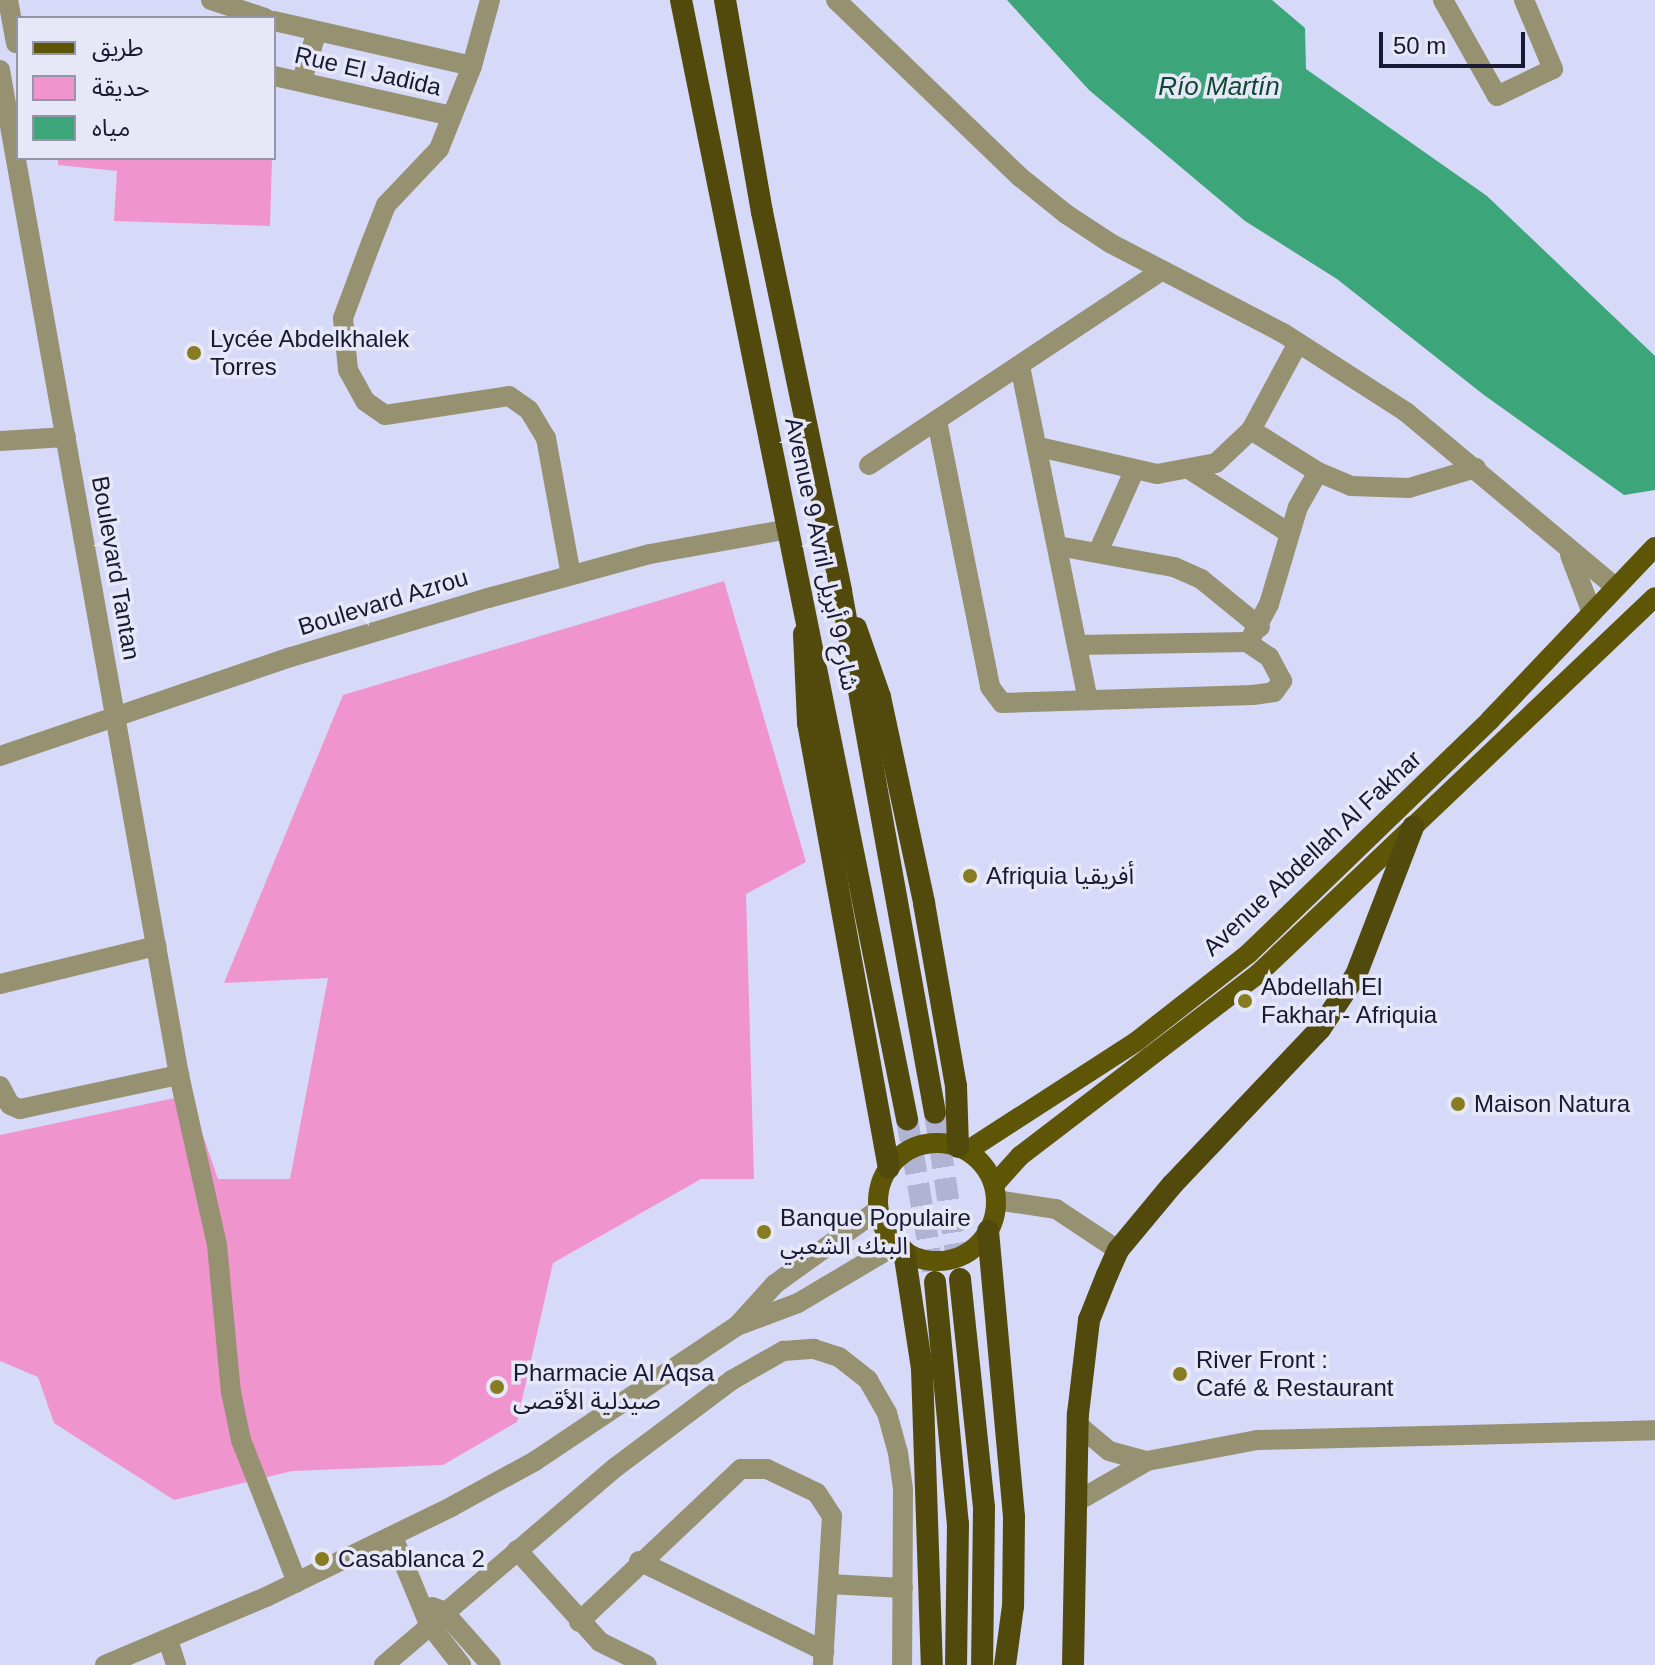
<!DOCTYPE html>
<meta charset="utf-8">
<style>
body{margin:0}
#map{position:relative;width:1655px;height:1665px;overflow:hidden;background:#d6d9f8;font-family:Arial,"Noto Sans Arabic",sans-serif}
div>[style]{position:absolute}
.green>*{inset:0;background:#f094ce}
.water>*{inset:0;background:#3ca579}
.trunk-tunnel>*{height:22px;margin-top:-11px;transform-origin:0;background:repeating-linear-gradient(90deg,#b0b3d1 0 22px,transparent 0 33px)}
.minor>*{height:20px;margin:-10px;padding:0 10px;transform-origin:10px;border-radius:10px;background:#969271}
.tertiary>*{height:20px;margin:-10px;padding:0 10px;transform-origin:10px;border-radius:10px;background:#969271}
.primary>*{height:20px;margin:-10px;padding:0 10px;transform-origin:10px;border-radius:10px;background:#5e5507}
.primary>.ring{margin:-10px;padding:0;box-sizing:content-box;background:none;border:20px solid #5e5507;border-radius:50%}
.trunk>*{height:22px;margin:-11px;padding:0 11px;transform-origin:11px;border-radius:11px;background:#524a0d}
.dots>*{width:22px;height:22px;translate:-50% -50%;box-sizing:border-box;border:4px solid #e6e7f7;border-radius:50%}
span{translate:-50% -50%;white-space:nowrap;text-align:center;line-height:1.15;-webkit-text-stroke:7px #e6e7f7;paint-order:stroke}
.street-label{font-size:24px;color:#191934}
.poi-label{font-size:24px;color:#191934}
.left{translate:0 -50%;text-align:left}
.water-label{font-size:26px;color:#0e4831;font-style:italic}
.legend{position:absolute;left:16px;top:16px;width:260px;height:144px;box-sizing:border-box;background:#e6e7f7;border:2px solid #9495a9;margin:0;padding:10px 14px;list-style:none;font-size:24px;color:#191934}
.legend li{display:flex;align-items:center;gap:16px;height:40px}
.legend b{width:40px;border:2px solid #9495a9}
.scale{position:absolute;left:1379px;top:32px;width:146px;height:36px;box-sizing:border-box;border:4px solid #191934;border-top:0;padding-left:10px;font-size:24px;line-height:28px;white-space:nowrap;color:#191934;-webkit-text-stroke:6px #e6e7f7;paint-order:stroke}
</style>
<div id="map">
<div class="green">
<div style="clip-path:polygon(58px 158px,272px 158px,270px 226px,114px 221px,117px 171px,58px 165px)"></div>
<div style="clip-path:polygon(724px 581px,806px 862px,746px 894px,754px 1179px,701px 1179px,553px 1263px,517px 1422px,443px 1465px,292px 1471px,174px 1500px,54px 1423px,38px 1377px,0 1361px,0 1135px,189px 1095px,218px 1179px,290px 1179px,328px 978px,224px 983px,343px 695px)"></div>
</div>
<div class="water">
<div style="clip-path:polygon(1007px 0,1272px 0,1305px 28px,1306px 69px,1487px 196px,1655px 356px,1655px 490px,1624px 495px,1484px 395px,1337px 279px,1245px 221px,1089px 90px)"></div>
</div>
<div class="trunk-tunnel">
<div style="left:935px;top:1113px;width:168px;rotate:81.4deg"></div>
<div style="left:907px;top:1119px;width:165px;rotate:80.3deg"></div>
</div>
<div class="minor">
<div style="left:8px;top:0;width:44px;rotate:79.5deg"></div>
<div style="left:211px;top:0;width:57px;rotate:18.4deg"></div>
<div style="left:490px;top:0;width:68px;rotate:105.3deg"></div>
<div style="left:472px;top:66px;width:89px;rotate:111.7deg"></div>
<div style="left:439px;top:149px;width:77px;rotate:133.4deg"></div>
<div style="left:386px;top:205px;width:41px;rotate:111.5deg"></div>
<div style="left:371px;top:243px;width:80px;rotate:110.5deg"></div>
<div style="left:343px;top:318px;width:52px;rotate:84.5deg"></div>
<div style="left:348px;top:370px;width:35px;rotate:61deg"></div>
<div style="left:365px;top:401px;width:24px;rotate:35deg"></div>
<div style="left:385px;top:415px;width:125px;rotate:-8.7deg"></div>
<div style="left:509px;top:396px;width:24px;rotate:35deg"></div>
<div style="left:529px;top:410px;width:33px;rotate:59deg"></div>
<div style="left:546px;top:438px;width:139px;rotate:79.7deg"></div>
<div style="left:836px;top:0;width:255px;rotate:43.9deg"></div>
<div style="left:1020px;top:177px;width:59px;rotate:38.8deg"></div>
<div style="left:1066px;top:214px;width:53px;rotate:33.4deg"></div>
<div style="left:1110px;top:243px;width:195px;rotate:27.5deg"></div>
<div style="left:1283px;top:333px;width:146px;rotate:32.7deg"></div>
<div style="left:1406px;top:412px;width:271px;rotate:39.9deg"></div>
<div style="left:1443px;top:0;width:110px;rotate:60.6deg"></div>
<div style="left:1497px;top:96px;width:62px;rotate:-25.7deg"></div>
<div style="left:1553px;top:69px;width:75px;rotate:-112.8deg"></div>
<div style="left:274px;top:21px;width:203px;rotate:12.8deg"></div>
<div style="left:0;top:70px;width:1021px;rotate:79.9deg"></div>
<div style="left:179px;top:1075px;width:174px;rotate:77.4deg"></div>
<div style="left:217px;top:1245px;width:148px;rotate:84.6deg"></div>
<div style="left:231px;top:1392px;width:49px;rotate:78.2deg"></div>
<div style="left:241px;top:1440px;width:153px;rotate:68.5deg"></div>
<div style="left:274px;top:76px;width:181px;rotate:12.7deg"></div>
<div style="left:302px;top:80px;width:48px;rotate:-73.1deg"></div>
<div style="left:1020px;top:366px;width:341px;rotate:78.5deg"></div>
<div style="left:937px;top:421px;width:271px;rotate:78.7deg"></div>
<div style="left:990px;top:687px;width:20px;rotate:53deg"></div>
<div style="left:1002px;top:703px;width:251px;rotate:-1.8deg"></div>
<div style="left:1253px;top:695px;width:21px;rotate:-8deg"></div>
<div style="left:1274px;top:692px;width:14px;rotate:-54deg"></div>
<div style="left:1282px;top:681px;width:27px;rotate:-118deg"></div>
<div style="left:1269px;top:657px;width:27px;rotate:-146deg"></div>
<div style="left:1247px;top:642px;width:170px;rotate:179deg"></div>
<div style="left:1251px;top:430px;width:79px;rotate:32.1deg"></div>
<div style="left:1318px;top:472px;width:36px;rotate:23deg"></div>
<div style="left:1351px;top:486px;width:58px;rotate:2deg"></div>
<div style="left:1409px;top:488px;width:70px;rotate:-16.6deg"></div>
<div style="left:0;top:441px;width:66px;rotate:-3.5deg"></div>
<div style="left:1039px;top:447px;width:121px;rotate:12.9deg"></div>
<div style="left:1157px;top:474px;width:60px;rotate:-10.6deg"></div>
<div style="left:1216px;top:463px;width:48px;rotate:-43.3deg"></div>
<div style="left:1251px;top:430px;width:99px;rotate:-61.6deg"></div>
<div style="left:869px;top:465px;width:352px;rotate:-33.6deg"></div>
<div style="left:1192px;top:471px;width:115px;rotate:32.6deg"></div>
<div style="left:1058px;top:546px;width:118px;rotate:10.3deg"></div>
<div style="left:1174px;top:567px;width:30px;rotate:24deg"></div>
<div style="left:1201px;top:579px;width:76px;rotate:39.1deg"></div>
<div style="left:1098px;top:552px;width:89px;rotate:-66deg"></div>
<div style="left:1570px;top:555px;width:59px;rotate:69.1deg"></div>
<div style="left:1252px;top:636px;width:36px;rotate:-62deg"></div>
<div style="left:1269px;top:604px;width:101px;rotate:-73.4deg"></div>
<div style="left:1298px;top:507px;width:40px;rotate:-60.3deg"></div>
<div style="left:0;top:756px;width:307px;rotate:-18.8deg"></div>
<div style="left:291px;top:657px;width:206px;rotate:-16.7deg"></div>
<div style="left:488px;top:598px;width:168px;rotate:-15.2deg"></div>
<div style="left:650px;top:554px;width:141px;rotate:-10.2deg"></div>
<div style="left:0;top:984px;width:161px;rotate:-13.7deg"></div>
<div style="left:0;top:1086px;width:21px;rotate:62deg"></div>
<div style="left:10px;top:1105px;width:11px;rotate:22deg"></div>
<div style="left:20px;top:1109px;width:163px;rotate:-12.1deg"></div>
<div style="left:996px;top:1200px;width:61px;rotate:8.5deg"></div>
<div style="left:1056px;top:1209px;width:74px;rotate:33.5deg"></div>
<div style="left:1078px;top:1425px;width:40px;rotate:40deg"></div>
<div style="left:1109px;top:1451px;width:39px;rotate:15deg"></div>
<div style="left:1076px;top:1502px;width:82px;rotate:-30deg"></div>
<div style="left:1147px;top:1461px;width:112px;rotate:-10.8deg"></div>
<div style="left:1257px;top:1440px;width:398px;rotate:-1.4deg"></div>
<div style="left:393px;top:1537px;width:94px;rotate:67.5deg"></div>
<div style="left:429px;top:1624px;width:52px;rotate:52deg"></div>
<div style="left:517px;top:1550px;width:124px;rotate:47.9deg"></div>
<div style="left:600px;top:1642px;width:52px;rotate:26.1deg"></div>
<div style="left:639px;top:1561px;width:206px;rotate:25.9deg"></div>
<div style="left:829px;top:1584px;width:74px;rotate:3.1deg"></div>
<div style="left:432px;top:1607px;width:12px;rotate:20deg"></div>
<div style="left:443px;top:1611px;width:72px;rotate:48.4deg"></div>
<div style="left:579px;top:1622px;width:223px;rotate:-43.4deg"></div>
<div style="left:741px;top:1469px;width:26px"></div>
<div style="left:767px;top:1469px;width:55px;rotate:25.6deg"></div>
<div style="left:817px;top:1493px;width:27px;rotate:57deg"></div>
<div style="left:832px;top:1516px;width:149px;rotate:93.5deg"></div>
<div style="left:168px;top:1640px;width:26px;rotate:72deg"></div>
<div style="left:384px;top:1665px;width:305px;rotate:-40.5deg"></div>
<div style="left:616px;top:1467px;width:145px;rotate:-36.9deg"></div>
<div style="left:732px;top:1380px;width:59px;rotate:-29.6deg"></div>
<div style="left:783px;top:1351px;width:31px;rotate:-4deg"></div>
<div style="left:814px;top:1349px;width:26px;rotate:18deg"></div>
<div style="left:839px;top:1357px;width:37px;rotate:38deg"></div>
<div style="left:868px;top:1380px;width:38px;rotate:60deg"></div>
<div style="left:887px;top:1413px;width:41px;rotate:74.6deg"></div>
<div style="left:898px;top:1453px;width:37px;rotate:82deg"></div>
<div style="left:903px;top:1490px;width:175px;rotate:90.3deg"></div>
</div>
<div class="tertiary">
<div style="left:737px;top:1326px;width:57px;rotate:-47.9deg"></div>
<div style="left:775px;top:1284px;width:128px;rotate:-35.8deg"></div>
<div style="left:105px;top:1665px;width:175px;rotate:-22.9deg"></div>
<div style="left:266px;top:1597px;width:206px;rotate:-25.9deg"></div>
<div style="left:451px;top:1507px;width:96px;rotate:-28.7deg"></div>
<div style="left:535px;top:1461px;width:243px;rotate:-33.8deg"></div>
<div style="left:737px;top:1326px;width:65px;rotate:-20.7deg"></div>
<div style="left:798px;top:1303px;width:114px;rotate:-30.6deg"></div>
</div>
<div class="primary">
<div class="ring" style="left:878px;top:1143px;width:98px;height:98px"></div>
<div style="left:967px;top:1151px;width:202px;rotate:-32.9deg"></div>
<div style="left:1137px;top:1041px;width:141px;rotate:-38.1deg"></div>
<div style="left:1248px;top:954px;width:337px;rotate:-44deg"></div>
<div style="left:1490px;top:720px;width:239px;rotate:-46.4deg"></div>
<div style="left:994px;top:1185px;width:39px;rotate:-48deg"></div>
<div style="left:1020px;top:1156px;width:300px;rotate:-37.4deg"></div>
<div style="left:1258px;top:974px;width:547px;rotate:-43.52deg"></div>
</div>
<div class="trunk">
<div style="left:681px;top:0;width:1142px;rotate:78.58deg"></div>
<div style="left:725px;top:0;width:215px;rotate:80.1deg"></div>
<div style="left:762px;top:212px;width:387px;rotate:78.2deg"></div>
<div style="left:841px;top:591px;width:530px;rotate:79.79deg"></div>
<div style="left:856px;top:628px;width:73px;rotate:70.8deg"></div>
<div style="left:880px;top:697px;width:211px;rotate:77.9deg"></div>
<div style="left:924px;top:903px;width:186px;rotate:80.1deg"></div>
<div style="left:956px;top:1086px;width:61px;rotate:88.1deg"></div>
<div style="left:804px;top:634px;width:89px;rotate:87.4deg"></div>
<div style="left:808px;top:723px;width:452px;rotate:79.7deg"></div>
<div style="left:988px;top:1231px;width:287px;rotate:84.8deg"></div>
<div style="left:1014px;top:1517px;width:89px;rotate:90.6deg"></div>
<div style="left:1013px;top:1606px;width:60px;rotate:97.7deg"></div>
<div style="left:904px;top:1251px;width:119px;rotate:81.3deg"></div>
<div style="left:922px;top:1369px;width:296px;rotate:88.1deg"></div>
<div style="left:960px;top:1279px;width:230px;rotate:84deg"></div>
<div style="left:984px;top:1508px;width:157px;rotate:90.7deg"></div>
<div style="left:935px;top:1282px;width:243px;rotate:84.6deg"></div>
<div style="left:958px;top:1524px;width:141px;rotate:90.8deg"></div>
<div style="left:1073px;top:1665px;width:251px;rotate:-88.9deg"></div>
<div style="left:1078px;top:1414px;width:95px;rotate:-83.3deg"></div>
<div style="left:1089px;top:1320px;width:48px;rotate:-68.2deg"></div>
<div style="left:1107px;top:1275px;width:27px;rotate:-66deg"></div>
<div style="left:1118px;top:1250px;width:85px;rotate:-50.3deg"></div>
<div style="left:1172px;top:1185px;width:215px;rotate:-46.5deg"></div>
<div style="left:1320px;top:1029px;width:65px;rotate:-56.3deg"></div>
<div style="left:1356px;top:975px;width:159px;rotate:-68.9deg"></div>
</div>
<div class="dots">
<div style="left:194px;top:353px;background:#877c22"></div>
<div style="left:970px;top:876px;background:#877c22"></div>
<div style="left:1245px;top:1001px;background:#877c22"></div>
<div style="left:1458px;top:1104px;background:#877c22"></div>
<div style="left:764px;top:1232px;background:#877c22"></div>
<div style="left:1180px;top:1374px;background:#877c22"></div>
<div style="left:497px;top:1387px;background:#877c22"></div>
<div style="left:322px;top:1559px;background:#877c22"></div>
</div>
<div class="street-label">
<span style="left:368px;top:71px;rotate:13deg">Rue El Jadida</span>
<span style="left:822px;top:554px;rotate:78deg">Avenue 9 Avril شارع 9 أبريل</span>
<span style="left:116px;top:568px;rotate:80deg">Boulevard Tantan</span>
<span style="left:383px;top:602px;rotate:-17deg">Boulevard Azrou</span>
<span style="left:1312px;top:853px;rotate:-43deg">Avenue Abdellah Al Fakhar</span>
</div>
<div class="poi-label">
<span class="left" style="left:210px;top:353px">Lycée Abdelkhalek<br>Torres</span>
<span class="left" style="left:986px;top:876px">Afriquia أفريقيا</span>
<span class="left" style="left:1261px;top:1001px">Abdellah El<br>Fakhar - Afriquia</span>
<span class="left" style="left:1474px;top:1104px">Maison Natura</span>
<span class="left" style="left:780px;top:1232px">Banque Populaire<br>البنك الشعبي</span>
<span class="left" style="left:1196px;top:1374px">River Front :<br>Café &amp; Restaurant</span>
<span class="left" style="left:513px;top:1387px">Pharmacie Al Aqsa<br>صيدلية الأقصى</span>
<span class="left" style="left:338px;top:1559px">Casablanca 2</span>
</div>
<div class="water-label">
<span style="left:1219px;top:87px">Río Martín</span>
</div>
<ul class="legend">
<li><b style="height:10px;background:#5e5507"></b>طريق</li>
<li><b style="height:22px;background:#f094ce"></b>حديقة</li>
<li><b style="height:22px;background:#3ca579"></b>مياه</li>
</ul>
<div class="scale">50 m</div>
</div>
